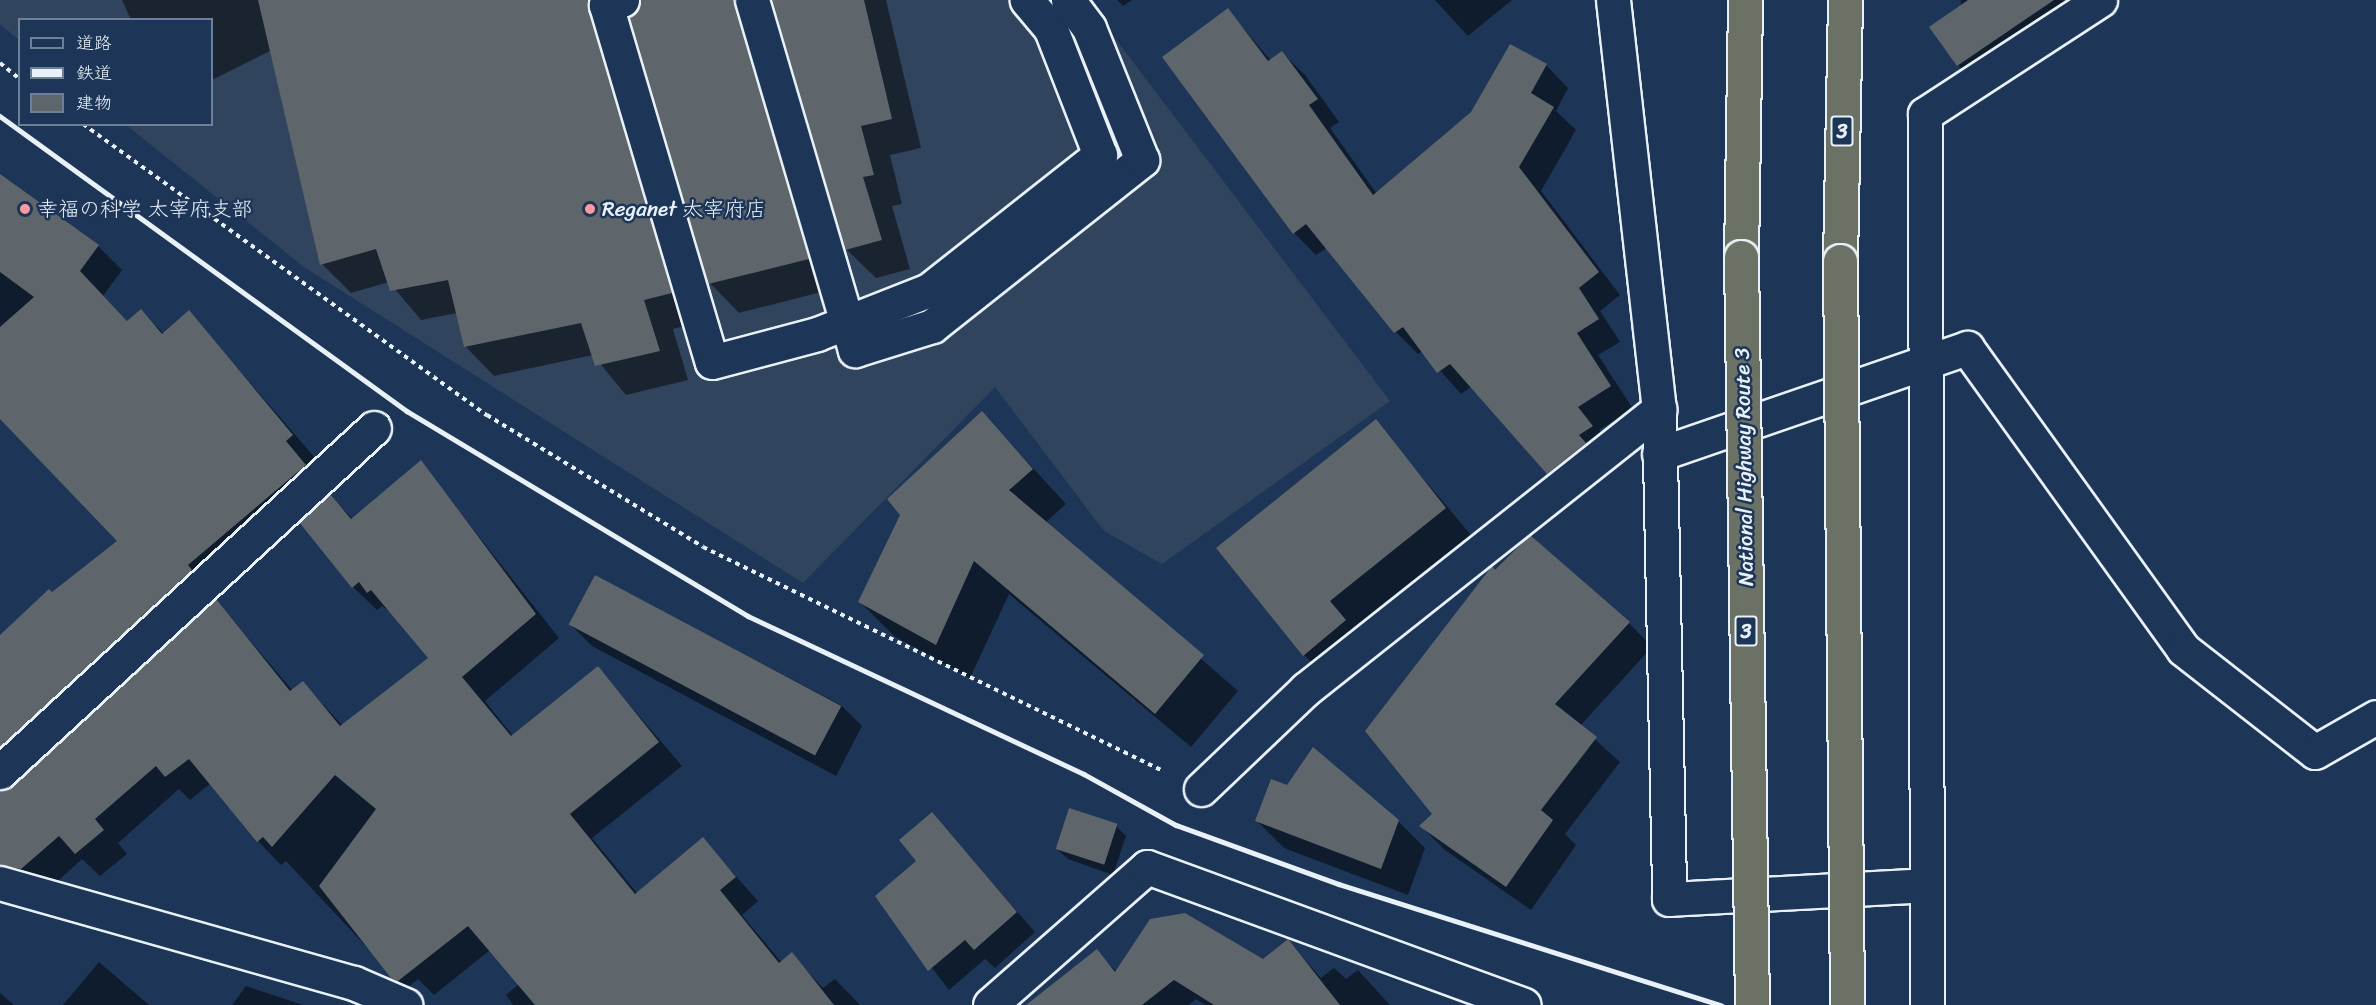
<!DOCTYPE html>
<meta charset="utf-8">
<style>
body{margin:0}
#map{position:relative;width:2376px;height:1005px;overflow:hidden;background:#1d3557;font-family:Sriracha,"Klee One",sans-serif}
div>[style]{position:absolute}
.built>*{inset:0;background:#31445d}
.shadow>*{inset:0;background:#0007}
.building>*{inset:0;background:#5f666b;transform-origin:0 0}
.path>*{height:4px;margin-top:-2px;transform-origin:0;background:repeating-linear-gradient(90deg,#e8f1f8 0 4.5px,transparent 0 9px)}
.roads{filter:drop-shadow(2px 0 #e8f1f8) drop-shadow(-2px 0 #e8f1f8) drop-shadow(0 2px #e8f1f8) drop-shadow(0 -2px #e8f1f8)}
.minor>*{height:33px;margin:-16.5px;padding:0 16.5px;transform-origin:16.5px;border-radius:16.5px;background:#1d3557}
.highway>*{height:33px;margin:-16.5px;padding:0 16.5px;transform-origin:16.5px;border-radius:16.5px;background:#6b7165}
.rail>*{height:4.5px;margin:-2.25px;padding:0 2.25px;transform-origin:2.25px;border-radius:2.25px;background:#e8f1f8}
.bridges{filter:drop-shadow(2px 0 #e8f1f8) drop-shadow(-2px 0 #e8f1f8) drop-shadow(0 2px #e8f1f8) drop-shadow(0 -2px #e8f1f8)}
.highway-bridge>*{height:33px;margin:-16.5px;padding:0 16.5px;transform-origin:16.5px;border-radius:16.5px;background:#6b7165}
.dots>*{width:16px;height:16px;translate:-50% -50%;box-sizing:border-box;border:3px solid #1d3557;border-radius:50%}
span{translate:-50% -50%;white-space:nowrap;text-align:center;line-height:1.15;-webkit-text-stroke:5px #1d3557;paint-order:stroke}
.shield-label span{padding:2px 4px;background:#1d3557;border:2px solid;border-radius:4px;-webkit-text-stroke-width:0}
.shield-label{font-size:20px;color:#e8f1f8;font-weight:700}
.poi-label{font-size:21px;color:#e8f1f8}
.left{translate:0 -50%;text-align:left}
.street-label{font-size:21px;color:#e8f1f8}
.legend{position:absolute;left:18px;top:18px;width:195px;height:108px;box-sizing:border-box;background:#1d3557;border:2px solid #6e8097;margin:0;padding:8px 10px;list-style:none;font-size:18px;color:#e8f1f8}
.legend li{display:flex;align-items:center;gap:12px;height:30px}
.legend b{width:30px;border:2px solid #6e8097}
</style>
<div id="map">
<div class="built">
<div style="clip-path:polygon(0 0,1086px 0,1390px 401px,1162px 564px,1104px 531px,995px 387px,803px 583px,304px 267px,126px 125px,212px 124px,212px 20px,20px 20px,19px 40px,0 24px)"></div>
</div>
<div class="shadow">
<div style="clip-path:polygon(122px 0,886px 0,921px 148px,890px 155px,902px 204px,892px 206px,910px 269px,876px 278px,846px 249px,776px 11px,767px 17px,837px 288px,739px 313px,710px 283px,631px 18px,622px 21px,700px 322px,673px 329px,688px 380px,626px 395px,593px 355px,494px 376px,465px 346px,457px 313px,421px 320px,389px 282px,351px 293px,322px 264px,272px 50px,212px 80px,212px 20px,131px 20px)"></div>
<div style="clip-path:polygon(1117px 0,1132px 0,1123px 6px)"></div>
<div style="clip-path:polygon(1435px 0,1512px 0,1468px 36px)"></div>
<div style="clip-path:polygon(1961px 0,2068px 0,1979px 86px,1958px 65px)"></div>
<div style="clip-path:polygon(1228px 10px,1271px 61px,1282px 53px,1305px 75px,1339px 122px,1330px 128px,1377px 194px,1546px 65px,1568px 88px,1556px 111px,1576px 130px,1541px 191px,1620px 295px,1600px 311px,1620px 342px,1598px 355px,1633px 409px,1599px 430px,1614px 449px,1570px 495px,1472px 386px,1461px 394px,1423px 351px,1418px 354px,1396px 332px,1327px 248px,1316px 255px,1294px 233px)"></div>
<div style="clip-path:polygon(0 176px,98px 246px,122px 270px,103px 296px,128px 322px,141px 311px,164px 334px,189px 312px,316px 459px,308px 465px,328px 489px,8px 790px,216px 601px,293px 691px,303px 683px,343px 726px,430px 658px,393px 614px,382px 606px,377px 610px,353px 587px,330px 496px,353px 519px,420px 462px,559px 638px,485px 701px,513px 736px,598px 668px,682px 766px,592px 838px,637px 893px,703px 839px,758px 901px,742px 915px,782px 963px,791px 954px,823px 988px,835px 979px,860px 1005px,513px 1005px,506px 995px,519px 984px,490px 950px,434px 995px,418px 979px,406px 989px,286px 861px,281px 865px,258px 841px,211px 783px,190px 800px,179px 789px,118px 843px,127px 854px,100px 876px,82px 859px,47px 891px,0 876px,0 639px,120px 541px,0 417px)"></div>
<div style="clip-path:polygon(982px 413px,1066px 504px,1045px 523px,1238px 691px,1191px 747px,1009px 594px,970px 678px,894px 636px,860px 602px)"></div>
<div style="clip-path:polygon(1375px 421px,1471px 535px,1354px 627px,1370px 647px,1330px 680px,1304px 655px)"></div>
<div style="clip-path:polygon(1495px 572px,1629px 623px,1652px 647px,1580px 726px,1620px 762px,1565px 834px,1576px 845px,1531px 910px,1445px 850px,1421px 826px,1434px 814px)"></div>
<div style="clip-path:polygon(596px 577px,841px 705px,862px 726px,836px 776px,592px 646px,571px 625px)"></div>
<div style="clip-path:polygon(932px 814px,1035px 932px,995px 968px,985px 959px,949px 990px,877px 896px,919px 861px)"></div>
<div style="clip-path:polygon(1257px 821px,1398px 821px,1425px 848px,1408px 895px,1284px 848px)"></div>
<div style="clip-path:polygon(1116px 826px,1126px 836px,1113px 875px,1068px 859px,1057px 849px)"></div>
<div style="clip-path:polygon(1288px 941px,1321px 978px,1334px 968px,1346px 979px,1358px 970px,1390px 1005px,1205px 1005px,1196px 999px,1189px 1005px,1056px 1005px,1096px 951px,1117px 972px,1263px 961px)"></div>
<div style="clip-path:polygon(99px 962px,149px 1005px,63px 1005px)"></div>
<div style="clip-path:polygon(246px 986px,303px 1005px,232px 1005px)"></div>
<div style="clip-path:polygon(0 993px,14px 1005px,0 1005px)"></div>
</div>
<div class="building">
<div style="clip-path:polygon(258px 0,588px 0,672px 293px,644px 300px,660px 351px,595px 366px,581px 323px,464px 347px,448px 280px,390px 291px,376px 249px,320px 265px)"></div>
<div style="clip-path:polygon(640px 0,734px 0,809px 259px,708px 284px,629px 17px)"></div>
<div style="clip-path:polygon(772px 0,864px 0,892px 119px,861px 126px,874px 175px,863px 177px,882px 240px,845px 250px)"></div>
<div style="clip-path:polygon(1968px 0,2054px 0,1957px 66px,1929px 27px)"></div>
<div style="clip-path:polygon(1228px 8px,1268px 61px,1282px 51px,1318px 99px,1309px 105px,1373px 195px,1471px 112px,1510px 44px,1547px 64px,1531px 93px,1554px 107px,1519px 167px,1599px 272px,1579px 288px,1599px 319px,1577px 333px,1611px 386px,1578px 407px,1593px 426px,1579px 435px,1586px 443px,1547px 474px,1450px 364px,1437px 373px,1403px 327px,1394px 333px,1306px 224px,1293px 234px,1162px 57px)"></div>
<div style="clip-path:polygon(0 174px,99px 245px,80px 271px,127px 321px,141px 309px,162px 334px,189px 310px,293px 435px,286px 441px,306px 465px,188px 565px,192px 570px,0 747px,0 635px,49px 589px,52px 592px,117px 541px,0 419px,0 327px,34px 297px,0 272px)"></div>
<div style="clip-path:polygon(982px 411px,1033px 469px,1009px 490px,1204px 655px,1155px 714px,974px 561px,936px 645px,858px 602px,900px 515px,887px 499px)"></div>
<div style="clip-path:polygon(1376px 419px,1446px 508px,1330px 601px,1346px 620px,1303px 656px,1216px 548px)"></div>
<div style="clip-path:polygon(421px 460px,536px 614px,462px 677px,511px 736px,598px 666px,659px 742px,570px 814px,635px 894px,703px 837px,736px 877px,720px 890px,779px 963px,792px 952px,834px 1005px,535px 1005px,468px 926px,398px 981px,391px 978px,319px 886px,376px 809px,335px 775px,272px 847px,263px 837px,257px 842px,189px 759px,165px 777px,156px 766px,95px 819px,104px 830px,75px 854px,59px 836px,21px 869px,0 865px,0 790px,13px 786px,216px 599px,290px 691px,303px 681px,340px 726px,428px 658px,371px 590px,367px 593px,359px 582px,352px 588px,299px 522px,330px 494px,351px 519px)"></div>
<div style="clip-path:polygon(1530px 535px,1630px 622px,1555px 704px,1597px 737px,1541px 810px,1553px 820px,1506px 887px,1419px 826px,1432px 814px,1365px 731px,1492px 566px,1495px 570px)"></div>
<div style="left:595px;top:575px;width:279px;height:56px;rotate:28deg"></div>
<div style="clip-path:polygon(1313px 747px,1399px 820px,1381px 869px,1255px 821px,1271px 779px,1287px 785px)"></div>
<div style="left:1069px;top:808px;width:51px;height:43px;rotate:18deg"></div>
<div style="clip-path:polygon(932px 812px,1017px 912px,974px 950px,965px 940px,928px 971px,875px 896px,916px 861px,899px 840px)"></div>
<div style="clip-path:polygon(1185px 913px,1263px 959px,1288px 939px,1340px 1005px,1214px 1005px,1174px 980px,1142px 1005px,1026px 1005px,1097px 949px,1115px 972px,1150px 919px)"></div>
</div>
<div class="path">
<div style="left:0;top:63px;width:26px;rotate:39deg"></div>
<div style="left:83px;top:124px;width:498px;rotate:35.8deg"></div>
<div style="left:487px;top:415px;width:253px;rotate:31.4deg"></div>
<div style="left:703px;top:547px;width:512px;rotate:25.96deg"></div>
</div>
<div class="roads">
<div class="minor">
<div style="left:622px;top:0;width:17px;rotate:163deg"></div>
<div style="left:606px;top:5px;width:372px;rotate:73.5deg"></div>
<div style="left:712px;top:362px;width:109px;rotate:-14.9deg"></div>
<div style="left:817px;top:334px;width:120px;rotate:-21.4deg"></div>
<div style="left:929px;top:290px;width:218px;rotate:-38.3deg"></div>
<div style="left:1100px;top:155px;width:135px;rotate:-111.3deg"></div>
<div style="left:1051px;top:29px;width:38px;rotate:-130deg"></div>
<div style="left:752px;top:0;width:365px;rotate:73.6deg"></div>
<div style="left:855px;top:350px;width:81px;rotate:-17.3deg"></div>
<div style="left:932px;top:326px;width:268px;rotate:-38.3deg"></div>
<div style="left:1142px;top:160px;width:142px;rotate:-111.9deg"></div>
<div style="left:1089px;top:28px;width:35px;rotate:-127deg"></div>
<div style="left:1613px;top:0;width:412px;rotate:83.6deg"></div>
<div style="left:1659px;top:409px;width:490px;rotate:88.8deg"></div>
<div style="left:1669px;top:899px;width:258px;rotate:-3.1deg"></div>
<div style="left:1659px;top:454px;width:326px;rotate:-19deg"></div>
<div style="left:1967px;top:348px;width:370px;rotate:54.3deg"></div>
<div style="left:2183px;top:649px;width:167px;rotate:38deg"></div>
<div style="left:2315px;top:752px;width:70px;rotate:-29.8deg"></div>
<div style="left:0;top:772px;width:508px;rotate:-42.61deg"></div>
<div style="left:1201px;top:789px;width:145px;rotate:-43.6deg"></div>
<div style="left:1306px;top:689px;width:451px;rotate:-38.4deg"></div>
<div style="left:0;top:883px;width:368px;rotate:15.8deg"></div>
<div style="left:354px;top:983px;width:56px;rotate:23.3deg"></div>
<div style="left:990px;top:1005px;width:209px;rotate:-41.3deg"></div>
<div style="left:1147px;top:867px;width:401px;rotate:20.1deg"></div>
<div style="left:1927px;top:1005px;width:891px;rotate:-90.13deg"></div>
<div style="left:1925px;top:114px;width:209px;rotate:-33.1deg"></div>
</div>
<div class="highway">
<div style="left:1741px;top:257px;width:257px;rotate:-89.1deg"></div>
<div style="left:1840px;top:261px;width:261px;rotate:-88.9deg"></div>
</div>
</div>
<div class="rail">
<div style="left:0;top:116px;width:503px;rotate:35.94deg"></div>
<div style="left:407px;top:411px;width:398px;rotate:31deg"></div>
<div style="left:748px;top:616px;width:371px;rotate:25.2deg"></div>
<div style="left:1084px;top:774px;width:105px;rotate:29deg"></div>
<div style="left:1176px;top:825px;width:173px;rotate:19.9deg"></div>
<div style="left:1339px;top:884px;width:401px;rotate:17.6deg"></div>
</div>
<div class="bridges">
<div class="highway-bridge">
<div style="left:1741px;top:257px;width:748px;rotate:89.16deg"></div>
<div style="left:1840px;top:261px;width:744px;rotate:89.46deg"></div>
</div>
</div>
<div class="dots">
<div style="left:25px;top:209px;background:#ff9aa2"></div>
<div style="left:590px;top:209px;background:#ff9aa2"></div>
</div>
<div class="shield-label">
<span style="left:1842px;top:131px">3</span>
<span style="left:1746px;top:631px">3</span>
</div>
<div class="poi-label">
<span class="left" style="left:37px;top:209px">幸福の科学 太宰府支部</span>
<span class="left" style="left:602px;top:209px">Reganet 太宰府店</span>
</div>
<div class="street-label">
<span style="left:1744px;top:467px;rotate:-91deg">National Highway Route 3</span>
</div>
<ul class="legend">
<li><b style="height:8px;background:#1d3557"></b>道路</li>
<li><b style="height:8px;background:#e8f1f8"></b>鉄道</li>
<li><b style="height:16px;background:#5f666b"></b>建物</li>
</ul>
</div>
